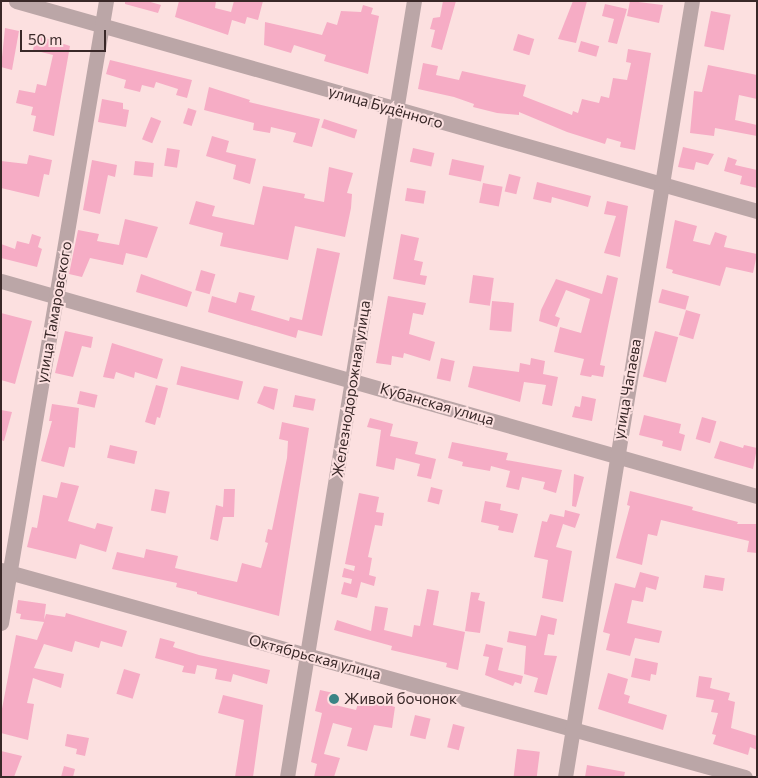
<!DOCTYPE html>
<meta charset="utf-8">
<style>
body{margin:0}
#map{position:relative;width:758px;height:778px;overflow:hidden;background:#fce0e0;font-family:Commissioner,sans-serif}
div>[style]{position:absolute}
.building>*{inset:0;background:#f6acc5;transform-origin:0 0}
.minor>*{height:15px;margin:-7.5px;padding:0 7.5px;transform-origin:7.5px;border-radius:7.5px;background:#bba6a7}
.dots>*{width:14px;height:14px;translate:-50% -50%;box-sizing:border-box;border:2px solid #fce0e0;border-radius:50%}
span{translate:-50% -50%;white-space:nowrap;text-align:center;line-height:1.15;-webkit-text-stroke:4px #fce0e0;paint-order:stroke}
.street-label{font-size:15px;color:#392828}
.poi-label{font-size:15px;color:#392828}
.left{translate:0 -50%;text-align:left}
.frame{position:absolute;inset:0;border:2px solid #392828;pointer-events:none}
.scale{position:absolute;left:20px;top:30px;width:86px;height:22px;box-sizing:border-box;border:2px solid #392828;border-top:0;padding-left:6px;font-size:15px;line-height:18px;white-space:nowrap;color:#392828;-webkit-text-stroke:4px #fce0e0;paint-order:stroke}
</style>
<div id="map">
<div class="building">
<div style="clip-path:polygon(125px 1px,147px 1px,161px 5px,158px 13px,125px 4px)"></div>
<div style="clip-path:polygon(179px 1px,216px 1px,215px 8px,231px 12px,234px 1px,263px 1px,258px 20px,247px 17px,245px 24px,232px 20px,228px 35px,175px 17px)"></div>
<div style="clip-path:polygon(443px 1px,456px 1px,442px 50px,431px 47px,435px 30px,430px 29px,433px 18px,440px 17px)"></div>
<div style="clip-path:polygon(573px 1px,587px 1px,576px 43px,558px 39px)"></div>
<div style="clip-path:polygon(630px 1px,663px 5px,659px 23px,627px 16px)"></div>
<div style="clip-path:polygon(605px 4px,627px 9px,617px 44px,608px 42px,614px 19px,602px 16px)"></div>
<div style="clip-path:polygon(363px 5px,373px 8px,371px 14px,379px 16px,368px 74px,324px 61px,326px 55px,294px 45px,291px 53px,264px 45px,265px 22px,322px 35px,327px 22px,337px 25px,341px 11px,361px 12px)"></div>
<div style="left:711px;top:11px;width:20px;height:36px;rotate:11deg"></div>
<div style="clip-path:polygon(5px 28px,19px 31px,12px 70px,1px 67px)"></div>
<div style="left:518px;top:34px;width:17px;height:17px;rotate:17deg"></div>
<div style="clip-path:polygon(36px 35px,70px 46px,54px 136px,33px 131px,36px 116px,31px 115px,33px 107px,16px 103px,19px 90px,35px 93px,37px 84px,46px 86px,53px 55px,33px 50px)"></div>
<div style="left:581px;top:41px;width:19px;height:11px;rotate:16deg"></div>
<div style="clip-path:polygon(628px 49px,651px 53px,635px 150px,620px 147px,621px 142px,607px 138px,605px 144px,567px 132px,519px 112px,519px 115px,497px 113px,473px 107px,474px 104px,454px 97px,418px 89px,423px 63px,438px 66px,436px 75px,459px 80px,462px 71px,526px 85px,523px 96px,572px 115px,573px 111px,578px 113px,582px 99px,599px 103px,601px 96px,609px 98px,613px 78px,627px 80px,631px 63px,626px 62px)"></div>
<div style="clip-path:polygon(110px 60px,192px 80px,187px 98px,176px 95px,178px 89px,156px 82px,154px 88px,142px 85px,140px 92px,124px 88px,126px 80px,106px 74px)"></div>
<div style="clip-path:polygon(708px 65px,757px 75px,757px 99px,739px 95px,735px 120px,757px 125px,757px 136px,715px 128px,714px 136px,690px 133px,694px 91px,702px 92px)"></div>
<div style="clip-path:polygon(209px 87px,250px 100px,249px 102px,320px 119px,312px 147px,293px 142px,296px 133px,271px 127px,270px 133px,253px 130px,254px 123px,204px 110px)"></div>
<div style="clip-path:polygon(102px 99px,123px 103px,123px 109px,129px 110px,126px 127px,98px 122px)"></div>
<div style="left:188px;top:108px;width:9px;height:16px;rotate:18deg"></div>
<div style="left:151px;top:117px;width:11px;height:24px;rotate:22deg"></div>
<div style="left:324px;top:119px;width:35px;height:9px;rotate:18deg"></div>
<div style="clip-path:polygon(212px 136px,229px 141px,226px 152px,256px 159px,250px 184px,233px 179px,236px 165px,206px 156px)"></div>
<div style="clip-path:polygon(683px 147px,687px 148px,714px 154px,708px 165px,696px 162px,694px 170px,678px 167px)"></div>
<div style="left:167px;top:148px;width:13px;height:18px;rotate:9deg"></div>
<div style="left:413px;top:148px;width:22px;height:14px;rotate:13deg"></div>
<div style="clip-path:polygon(29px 155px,52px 160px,49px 175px,44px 174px,39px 197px,1px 188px,1px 161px,27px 164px)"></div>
<div style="clip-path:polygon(728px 157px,737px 160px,735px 165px,757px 170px,757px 188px,740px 184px,742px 176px,724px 171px)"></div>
<div style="left:452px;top:159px;width:33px;height:16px;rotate:12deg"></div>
<div style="clip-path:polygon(92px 160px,117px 165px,115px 177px,108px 175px,100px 214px,83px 210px)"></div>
<div style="left:135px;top:161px;width:19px;height:14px;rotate:6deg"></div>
<div style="clip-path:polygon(329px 167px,353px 173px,347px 193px,352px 194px,351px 208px,345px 237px,295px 226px,288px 260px,220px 246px,223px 233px,189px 224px,196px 201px,215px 206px,212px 216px,254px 225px,263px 186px,305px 194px,304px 198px,324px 202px)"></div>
<div style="left:509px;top:174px;width:12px;height:18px;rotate:14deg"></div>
<div style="clip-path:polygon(537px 182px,591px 196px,588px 207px,552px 197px,551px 203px,533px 199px)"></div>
<div style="left:483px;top:183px;width:20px;height:20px;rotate:11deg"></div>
<div style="left:407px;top:188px;width:19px;height:13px;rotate:9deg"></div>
<div style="clip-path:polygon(607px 201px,628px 206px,620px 257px,604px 253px,616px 216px,604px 214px)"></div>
<div style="clip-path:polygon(125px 219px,158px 227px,147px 258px,126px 253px,123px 265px,90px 258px,82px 277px,69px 274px,78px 230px,99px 234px,97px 241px,119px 245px)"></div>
<div style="clip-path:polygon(675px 220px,697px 226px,693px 241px,710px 245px,715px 232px,727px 236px,724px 247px,757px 254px,753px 273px,726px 267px,720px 286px,672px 273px,673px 270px,666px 268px)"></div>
<div style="clip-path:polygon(32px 234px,41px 237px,38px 247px,42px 249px,37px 267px,1px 258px,1px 244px,15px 249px,17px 241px,29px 244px)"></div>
<div style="clip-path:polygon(401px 234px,419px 238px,414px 260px,423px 262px,420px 275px,427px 276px,425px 285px,393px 279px)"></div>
<div style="clip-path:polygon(317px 248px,340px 253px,322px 336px,298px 330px,296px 338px,208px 312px,212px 296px,236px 303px,239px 292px,255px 296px,251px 310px,289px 321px,290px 317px,302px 320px)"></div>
<div style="left:201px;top:270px;width:15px;height:21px;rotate:16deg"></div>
<div style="clip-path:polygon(141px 274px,192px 292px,187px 307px,136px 292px)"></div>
<div style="left:473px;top:275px;width:21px;height:28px;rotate:8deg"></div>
<div style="clip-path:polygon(607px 275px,618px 278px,600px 365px,605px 366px,603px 377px,592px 375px,591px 377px,580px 375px,584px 359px,554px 352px,560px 327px,581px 333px,590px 299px,566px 290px,555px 316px,560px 318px,557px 327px,539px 321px,541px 310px,556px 279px,602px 294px)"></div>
<div style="left:662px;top:289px;width:28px;height:14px;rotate:15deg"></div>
<div style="clip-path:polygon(388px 296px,426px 303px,423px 315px,413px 313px,409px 334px,435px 342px,430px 361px,404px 353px,403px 358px,392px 356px,391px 365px,376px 363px)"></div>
<div style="left:492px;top:301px;width:22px;height:29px;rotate:5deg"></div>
<div style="left:686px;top:310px;width:15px;height:26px;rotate:16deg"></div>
<div style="clip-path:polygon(1px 313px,32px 321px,15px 384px,1px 380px)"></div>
<div style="clip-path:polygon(65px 331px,93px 337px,91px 348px,82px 346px,73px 377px,55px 373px)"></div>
<div style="left:655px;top:331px;width:24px;height:47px;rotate:15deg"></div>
<div style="clip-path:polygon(112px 343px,163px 359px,157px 379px,135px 372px,134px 378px,116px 372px,114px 379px,103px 377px)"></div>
<div style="left:441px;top:358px;width:14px;height:21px;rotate:12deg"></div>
<div style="clip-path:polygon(531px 358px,545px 361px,543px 374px,558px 377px,552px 406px,542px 404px,546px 385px,524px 382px,520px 402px,468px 387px,473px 366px,519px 372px,520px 363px,530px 365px)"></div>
<div style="left:181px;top:366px;width:64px;height:19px;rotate:14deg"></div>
<div style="clip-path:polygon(156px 385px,168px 388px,160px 418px,157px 417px,155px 425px,145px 422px)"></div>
<div style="clip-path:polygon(264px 386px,278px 389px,274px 410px,257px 403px)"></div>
<div style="left:80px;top:391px;width:18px;height:13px;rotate:13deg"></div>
<div style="left:295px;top:395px;width:21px;height:12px;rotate:11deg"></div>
<div style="clip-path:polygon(582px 396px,596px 399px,592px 421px,572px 417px,575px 406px,580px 407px)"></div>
<div style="clip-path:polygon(52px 404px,79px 408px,75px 448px,69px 447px,64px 467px,41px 461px,52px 421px,49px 421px)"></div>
<div style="clip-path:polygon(1px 410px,12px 412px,4px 441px,1px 440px)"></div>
<div style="clip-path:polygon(644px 415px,681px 424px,679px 433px,685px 435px,681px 451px,662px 446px,663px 441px,639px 435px)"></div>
<div style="left:702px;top:417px;width:15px;height:23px;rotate:16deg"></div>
<div style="clip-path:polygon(370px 418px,393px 424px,390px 436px,418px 442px,415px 454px,436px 459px,431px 479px,417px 476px,420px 464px,396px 458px,394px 470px,376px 466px,381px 430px,367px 427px)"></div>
<div style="clip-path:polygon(282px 422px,309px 428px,279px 616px,197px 594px,197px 592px,176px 587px,177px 583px,112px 569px,117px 552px,144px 558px,146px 549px,178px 556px,175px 568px,223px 579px,237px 582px,242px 563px,261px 568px,268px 543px,265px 542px,268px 529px,272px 530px,287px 458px,288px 441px,279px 439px)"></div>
<div style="clip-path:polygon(720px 441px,743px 448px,744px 445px,757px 448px,753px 469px,714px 458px)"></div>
<div style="clip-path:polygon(452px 442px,508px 453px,506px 460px,562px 470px,556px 493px,543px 489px,545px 482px,522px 477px,519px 490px,506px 487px,510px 471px,491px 466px,490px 471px,462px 466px,463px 462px,448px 458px)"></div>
<div style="left:110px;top:445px;width:28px;height:13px;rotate:13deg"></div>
<div style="clip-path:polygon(574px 474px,584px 477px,576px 507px,572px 506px)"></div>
<div style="clip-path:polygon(61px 482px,79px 486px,68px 521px,95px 529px,97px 523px,113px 527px,106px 552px,80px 544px,76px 559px,27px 547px,32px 527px,37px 528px,43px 495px,57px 498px)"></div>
<div style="left:431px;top:487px;width:12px;height:15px;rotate:14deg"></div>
<div style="left:155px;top:489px;width:15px;height:22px;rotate:11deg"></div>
<div style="clip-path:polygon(224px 489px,235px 489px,234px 517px,223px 517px,218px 541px,210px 539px,216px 505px,223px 507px)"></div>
<div style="clip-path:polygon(630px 491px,693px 507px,692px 510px,738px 522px,737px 524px,757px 524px,757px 553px,747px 552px,749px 541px,661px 520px,657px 536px,648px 534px,642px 565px,616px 558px,630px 506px,627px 505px)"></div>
<div style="clip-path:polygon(359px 493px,379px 497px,376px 512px,384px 513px,382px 526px,375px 525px,368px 557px,372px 558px,369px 575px,376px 577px,374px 586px,361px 582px,357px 598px,341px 594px,344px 582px,351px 584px,352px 579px,342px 577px,344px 568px,354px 571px,355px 566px,345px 564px)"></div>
<div style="clip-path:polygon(485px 501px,501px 504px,500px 510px,518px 514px,513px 533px,498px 530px,499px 526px,481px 522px)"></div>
<div style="clip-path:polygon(565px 510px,580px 514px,575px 528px,563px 524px,556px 547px,572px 551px,563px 602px,542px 598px,548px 560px,534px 557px,542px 521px,547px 522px,550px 514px,564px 517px)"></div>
<div style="clip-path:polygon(640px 572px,659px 577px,656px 590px,646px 587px,643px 602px,632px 600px,627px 623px,662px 631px,659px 643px,635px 638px,630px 656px,606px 650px,610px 634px,603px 632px,615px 583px,635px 588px)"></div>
<div style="left:705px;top:575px;width:20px;height:13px;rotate:9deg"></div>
<div style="clip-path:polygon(427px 589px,439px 591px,433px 625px,465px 632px,458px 670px,446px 667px,447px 663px,391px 650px,392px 646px,334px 630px,337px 620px,371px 631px,375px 606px,388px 608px,384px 630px,412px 637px,414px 625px,420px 626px)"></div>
<div style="clip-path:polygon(471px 592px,480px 593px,478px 600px,485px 602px,480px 633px,465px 631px)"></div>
<div style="clip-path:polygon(18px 600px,46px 604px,44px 620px,46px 614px,65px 617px,66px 613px,127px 631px,122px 647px,101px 641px,99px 648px,75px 641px,72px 652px,44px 644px,34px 668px,64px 674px,61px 688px,33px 678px,27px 703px,34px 704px,28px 740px,1px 733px,1px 714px,16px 635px,37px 640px,44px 622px,20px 619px,21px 614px,16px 613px)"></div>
<div style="clip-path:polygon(541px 615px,557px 619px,554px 635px,548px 634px,544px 655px,557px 656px,547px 695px,534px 692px,538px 678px,524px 674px,526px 646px,507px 642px,509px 631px,536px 636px)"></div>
<div style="clip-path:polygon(160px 638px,175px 642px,173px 647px,199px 655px,270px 670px,267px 684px,233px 674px,231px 682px,215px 679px,217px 669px,197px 665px,195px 674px,182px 672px,184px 666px,155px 658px)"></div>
<div style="clip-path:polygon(486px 644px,503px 648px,498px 670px,523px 676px,521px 684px,515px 682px,513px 686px,485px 675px,489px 657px,483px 656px)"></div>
<div style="clip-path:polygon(635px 658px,658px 663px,656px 675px,651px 674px,650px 681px,631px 677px)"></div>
<div style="left:124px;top:669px;width:17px;height:26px;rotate:17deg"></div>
<div style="clip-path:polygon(608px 673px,628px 679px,624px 694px,630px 696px,628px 703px,667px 715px,663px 730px,598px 709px)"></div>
<div style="clip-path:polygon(699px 676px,712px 678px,710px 688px,730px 693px,728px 700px,735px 702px,731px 728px,757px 736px,757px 750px,750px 747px,748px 755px,713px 744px,716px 735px,712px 734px,718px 713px,711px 712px,714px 700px,696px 697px)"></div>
<div style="clip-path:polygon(320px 690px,338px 694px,335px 705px,356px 710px,360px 697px,395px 707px,392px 728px,374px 725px,367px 751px,347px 746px,352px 728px,333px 723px,324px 754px,340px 758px,334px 777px,314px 777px,317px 764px,311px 762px,322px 713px,315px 711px)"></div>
<div style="clip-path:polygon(223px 695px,263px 705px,253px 777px,235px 777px,244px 720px,218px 713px)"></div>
<div style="left:415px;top:715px;width:16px;height:21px;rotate:14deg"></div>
<div style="left:453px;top:724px;width:12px;height:24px;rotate:14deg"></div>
<div style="clip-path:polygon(67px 734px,89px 738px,85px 756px,76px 754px,77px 749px,65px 746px)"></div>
<div style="left:517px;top:749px;width:23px;height:28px;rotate:7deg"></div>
<div style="clip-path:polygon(1px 751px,22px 756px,14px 777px,1px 777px)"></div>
<div style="clip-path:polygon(587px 765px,625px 772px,624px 777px,585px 777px)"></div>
<div style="clip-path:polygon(64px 766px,75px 769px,73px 777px,61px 777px)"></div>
</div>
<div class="minor">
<div style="left:16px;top:1px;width:770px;rotate:15.82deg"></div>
<div style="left:1px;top:281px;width:786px;rotate:15.88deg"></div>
<div style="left:1px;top:570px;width:772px;rotate:15.55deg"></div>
<div style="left:1px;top:623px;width:631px;rotate:-80.42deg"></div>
<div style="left:287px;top:777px;width:786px;rotate:-80.71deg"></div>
<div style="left:565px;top:777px;width:786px;rotate:-80.71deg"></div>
</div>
<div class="dots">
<div style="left:334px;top:699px;background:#3b8485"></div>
</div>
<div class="street-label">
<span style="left:386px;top:107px;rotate:16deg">улица Будённого</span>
<span style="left:54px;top:312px;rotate:-80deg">улица Тамаровского</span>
<span style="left:351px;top:389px;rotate:-81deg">Железнодорожная улица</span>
<span style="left:627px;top:389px;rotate:-80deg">улица Чапаева</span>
<span style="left:437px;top:404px;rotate:16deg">Кубанская улица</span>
<span style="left:315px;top:657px;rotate:15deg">Октябрьская улица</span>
</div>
<div class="poi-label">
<span class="left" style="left:344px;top:699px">Живой бочонок</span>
</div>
<div class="frame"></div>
<div class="scale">50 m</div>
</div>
